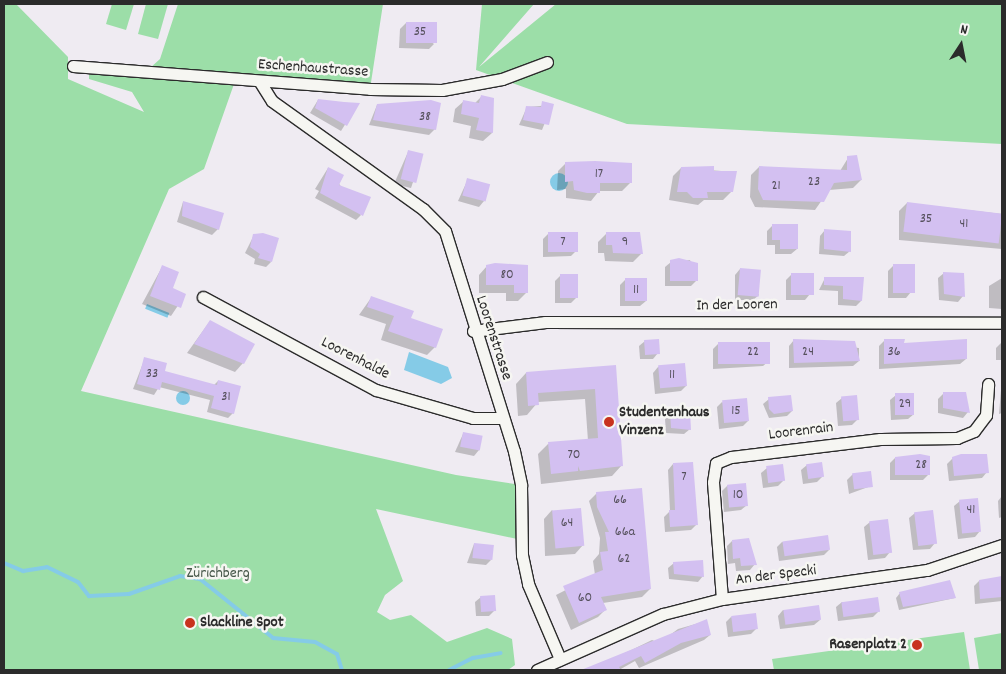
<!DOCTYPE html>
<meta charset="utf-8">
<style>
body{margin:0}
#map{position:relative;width:1006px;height:674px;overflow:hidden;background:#efebf2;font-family:Dekko,sans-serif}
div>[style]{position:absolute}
.green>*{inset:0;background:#9cdea8}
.water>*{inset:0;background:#85cbe7;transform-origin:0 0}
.round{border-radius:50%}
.shadow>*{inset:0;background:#0003}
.stream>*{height:4px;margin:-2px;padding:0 2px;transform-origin:2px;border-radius:2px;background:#85cbe7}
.building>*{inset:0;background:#d3c0f1;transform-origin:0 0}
.roads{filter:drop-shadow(1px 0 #2b2b2b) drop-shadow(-1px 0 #2b2b2b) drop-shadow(0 1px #2b2b2b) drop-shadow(0 -1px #2b2b2b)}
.minor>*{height:11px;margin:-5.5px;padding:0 5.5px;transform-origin:5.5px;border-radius:5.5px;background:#f6f6f2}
.dots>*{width:14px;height:14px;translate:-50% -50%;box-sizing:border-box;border:2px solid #f6f6f2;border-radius:50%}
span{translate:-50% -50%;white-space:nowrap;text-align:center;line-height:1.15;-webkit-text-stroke:5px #f6f6f2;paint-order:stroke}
.number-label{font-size:14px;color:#55505c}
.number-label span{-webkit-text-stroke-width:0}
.street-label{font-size:16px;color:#2b2b2b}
.poi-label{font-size:16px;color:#2b2b2b;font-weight:700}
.left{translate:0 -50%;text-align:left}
.right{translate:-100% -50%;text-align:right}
.park-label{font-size:16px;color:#47584a}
.frame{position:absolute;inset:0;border:5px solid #2b2b2b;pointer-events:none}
.north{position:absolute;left:936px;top:20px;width:50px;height:50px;-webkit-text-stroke:4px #f6f6f2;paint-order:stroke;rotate:11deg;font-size:14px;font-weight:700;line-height:20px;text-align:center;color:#2b2b2b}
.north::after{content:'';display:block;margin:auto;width:18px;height:22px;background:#2b2b2b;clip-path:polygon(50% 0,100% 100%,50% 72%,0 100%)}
</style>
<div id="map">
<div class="green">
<div style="clip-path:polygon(4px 4px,16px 4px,68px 57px,68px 79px,144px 112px,132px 92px,89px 79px,89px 71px,140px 77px,160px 59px,178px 4px,383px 4px,370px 89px,216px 77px,234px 84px,204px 169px,169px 189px,81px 391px,456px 475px,521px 485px,522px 540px,376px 509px,403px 581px,385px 595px,377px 612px,390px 620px,411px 615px,447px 642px,487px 628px,512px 639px,515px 665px,508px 670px,4px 670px)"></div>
<div style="clip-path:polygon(112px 4px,134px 4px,126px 30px,106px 24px)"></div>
<div style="clip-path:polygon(146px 4px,168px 4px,158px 39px,138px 34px)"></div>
<div style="clip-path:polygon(482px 4px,534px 4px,479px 67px,556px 4px,1002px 4px,1002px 144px,627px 124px,476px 70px)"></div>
<div style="clip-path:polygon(964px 632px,970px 670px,774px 670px,772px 659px)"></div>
<div style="clip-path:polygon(1002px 633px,1002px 670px,979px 670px,974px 638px)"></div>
</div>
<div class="water">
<div class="round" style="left:550px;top:173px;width:18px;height:18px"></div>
<div style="left:147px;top:304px;width:24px;height:5px;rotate:22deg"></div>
<div style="clip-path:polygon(409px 352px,448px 367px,452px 378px,441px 384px,404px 370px)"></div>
<div class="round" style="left:176px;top:391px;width:14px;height:14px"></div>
</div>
<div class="shadow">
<div style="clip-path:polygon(406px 23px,434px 44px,429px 49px,399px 48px,400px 29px)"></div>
<div style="clip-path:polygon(481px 97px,492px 133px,483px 141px,469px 138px,471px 126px,453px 122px,455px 109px,464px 101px,475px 103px)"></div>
<div style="clip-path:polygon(318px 100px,358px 104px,341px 131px,310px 113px)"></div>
<div style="clip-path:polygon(377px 105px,435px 129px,429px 135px,369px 125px)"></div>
<div style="clip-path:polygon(552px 105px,542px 130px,519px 125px,527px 107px)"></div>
<div style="clip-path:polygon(408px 152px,422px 155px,411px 188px,394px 184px)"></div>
<div style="clip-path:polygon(848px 158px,861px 180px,853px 188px,829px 190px,815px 210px,755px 207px,750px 197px,751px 175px,759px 167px,840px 171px)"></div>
<div style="clip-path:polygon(566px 163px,631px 182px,622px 191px,599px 191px,591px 201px,566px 198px,566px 189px,557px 190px,558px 171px)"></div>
<div style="clip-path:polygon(328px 168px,361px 215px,356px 220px,315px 198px,319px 191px,315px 189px)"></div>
<div style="clip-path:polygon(681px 168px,735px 172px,732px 191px,723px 200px,704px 200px,698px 205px,669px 200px,673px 176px)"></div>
<div style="clip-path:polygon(468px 179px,484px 201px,479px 207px,458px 201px)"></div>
<div style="clip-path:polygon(183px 202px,218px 229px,212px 235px,177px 222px)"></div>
<div style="clip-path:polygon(907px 203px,1002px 214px,1002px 249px,899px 240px,899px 211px)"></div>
<div style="clip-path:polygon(773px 225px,797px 249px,791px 254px,775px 254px,775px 245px,767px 245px,767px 231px)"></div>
<div style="clip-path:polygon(825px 230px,850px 251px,844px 256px,819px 254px,820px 236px)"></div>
<div style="clip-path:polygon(549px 233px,576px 251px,571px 256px,543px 257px,543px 239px)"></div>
<div style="clip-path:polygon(606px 234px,642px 253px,633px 262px,605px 261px,604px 253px,598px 253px,598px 242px)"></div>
<div style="clip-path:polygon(254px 235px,271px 262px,266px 267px,254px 264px,255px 259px,245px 253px)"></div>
<div style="clip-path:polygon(690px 260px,697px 280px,691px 286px,665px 286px,665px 267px,671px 262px)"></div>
<div style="clip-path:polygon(894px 265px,911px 292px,906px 298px,888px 298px,888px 271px)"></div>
<div style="clip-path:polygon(487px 266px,526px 293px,518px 301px,506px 301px,506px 293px,479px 293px,479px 275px)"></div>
<div style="clip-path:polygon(162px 267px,171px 289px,185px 295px,171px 316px,142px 304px)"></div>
<div style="clip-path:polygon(740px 269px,759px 295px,753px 300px,735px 300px,735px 275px)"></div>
<div style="clip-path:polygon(944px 273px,963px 296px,958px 302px,939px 300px,938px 278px)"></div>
<div style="clip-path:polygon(561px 275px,576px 298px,571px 303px,555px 303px,555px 281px)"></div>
<div style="clip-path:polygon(791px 275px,810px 294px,805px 300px,786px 300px,786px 280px)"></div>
<div style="clip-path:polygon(825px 278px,863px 278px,861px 301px,856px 306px,838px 305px,838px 291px,819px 290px)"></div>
<div style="clip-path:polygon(1002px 278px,1002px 309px,989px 308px,989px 286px)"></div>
<div style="clip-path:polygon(626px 279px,646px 301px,640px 306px,620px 306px,620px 285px)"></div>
<div style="clip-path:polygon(371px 298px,410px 319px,435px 347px,427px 355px,381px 340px,386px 324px,359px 315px)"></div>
<div style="clip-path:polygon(210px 321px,243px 363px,235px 372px,187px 353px)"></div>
<div style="clip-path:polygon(794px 340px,859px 348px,859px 361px,853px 366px,789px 368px,789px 346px)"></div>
<div style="clip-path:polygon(885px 340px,903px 344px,966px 359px,960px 364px,879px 369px,879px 346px)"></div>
<div style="clip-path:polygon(645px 341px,658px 353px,653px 359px,640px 359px,639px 346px)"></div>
<div style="clip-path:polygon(719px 343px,769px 361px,763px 366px,713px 369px,713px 349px)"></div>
<div style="clip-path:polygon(1001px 343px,1002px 360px,996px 360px,996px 348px)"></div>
<div style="clip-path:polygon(145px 358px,163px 372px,214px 385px,218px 381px,233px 413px,228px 418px,207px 412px,210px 400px,159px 387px,154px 395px,133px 389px)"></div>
<div style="clip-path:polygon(684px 364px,686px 386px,681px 391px,655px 394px,653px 373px,658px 367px)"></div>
<div style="clip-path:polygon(614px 367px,622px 465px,612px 476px,541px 484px,538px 454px,548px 444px,588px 441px,585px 399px,538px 402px,527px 415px,518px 416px,516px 384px,526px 373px)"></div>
<div style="clip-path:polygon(1002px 388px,1002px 413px,999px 414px,1001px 390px)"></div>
<div style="clip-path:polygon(943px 394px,968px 412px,963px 418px,938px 413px,938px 399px)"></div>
<div style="clip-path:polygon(896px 395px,914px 414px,908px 419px,891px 420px,890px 400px)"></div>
<div style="clip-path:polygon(842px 398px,857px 420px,852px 425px,838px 426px,836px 403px)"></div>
<div style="clip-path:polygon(769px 399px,792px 411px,787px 416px,769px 418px,763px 404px)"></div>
<div style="clip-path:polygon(722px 402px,748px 421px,743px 426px,719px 429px,717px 407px)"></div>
<div style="clip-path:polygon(671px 413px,690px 429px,684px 434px,666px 433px,665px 419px)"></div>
<div style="clip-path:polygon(463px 434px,479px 450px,474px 456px,455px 452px)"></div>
<div style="clip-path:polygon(895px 458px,929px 474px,923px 480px,890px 480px,890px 463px)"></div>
<div style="clip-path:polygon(953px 458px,987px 472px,982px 478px,949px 481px,947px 464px)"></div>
<div style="clip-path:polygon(673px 464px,697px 524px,691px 530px,665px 532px,664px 517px,670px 511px,668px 470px)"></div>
<div style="clip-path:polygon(807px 465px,822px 477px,817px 482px,803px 484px,801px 470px)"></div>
<div style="clip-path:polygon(767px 468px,783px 481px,778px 486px,763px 488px,761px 473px)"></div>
<div style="clip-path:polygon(853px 474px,871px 486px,849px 494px,847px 480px)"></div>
<div style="clip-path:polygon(728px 485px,747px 505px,741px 510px,724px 512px,722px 491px)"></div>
<div style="clip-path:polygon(597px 493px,650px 589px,642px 597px,603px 603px,606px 609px,598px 617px,571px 630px,556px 595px,595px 575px,593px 561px,599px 554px,600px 538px,589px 501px)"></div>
<div style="clip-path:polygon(1002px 496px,1002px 517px,999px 518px,998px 501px)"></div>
<div style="clip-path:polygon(960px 501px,980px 531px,975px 537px,958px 539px,954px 506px)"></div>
<div style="clip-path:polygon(552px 510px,583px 545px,575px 554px,545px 556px,544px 519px)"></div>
<div style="clip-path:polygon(915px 513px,935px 543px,930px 549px,913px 550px,909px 518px)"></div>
<div style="clip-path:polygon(870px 522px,890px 552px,885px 558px,868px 560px,864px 527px)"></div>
<div style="clip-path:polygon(732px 541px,755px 564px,750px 570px,736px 571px,735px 563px,728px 564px,727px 546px)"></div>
<div style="clip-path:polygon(782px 542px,829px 550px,824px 555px,779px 561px,777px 547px)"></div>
<div style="clip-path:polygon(474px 544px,491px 560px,486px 565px,467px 563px)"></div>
<div style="clip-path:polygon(674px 563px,703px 576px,698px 582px,669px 579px,668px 568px)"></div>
<div style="clip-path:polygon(1002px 579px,1002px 601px,975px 604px,974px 586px,979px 581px)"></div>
<div style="clip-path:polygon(900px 593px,955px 598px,899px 610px,896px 598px)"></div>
<div style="clip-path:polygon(481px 597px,495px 610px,489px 616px,476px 616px,475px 602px)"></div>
<div style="clip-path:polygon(842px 602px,879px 611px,873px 617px,838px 621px,836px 607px)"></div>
<div style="clip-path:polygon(783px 610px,820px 620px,814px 625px,780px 629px,778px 616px)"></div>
<div style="clip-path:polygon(731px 617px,757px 628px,751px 634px,728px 637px,726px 622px)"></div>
<div style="clip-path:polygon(706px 621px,710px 635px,704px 640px,639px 668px,635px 661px,619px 670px,590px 670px,652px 640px,659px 643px,678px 629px)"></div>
</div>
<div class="stream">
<div style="left:4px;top:563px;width:21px;rotate:23deg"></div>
<div style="left:23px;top:571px;width:24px;rotate:-9deg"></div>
<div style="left:47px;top:567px;width:34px;rotate:26deg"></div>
<div style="left:78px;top:582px;width:18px;rotate:52deg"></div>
<div style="left:89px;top:596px;width:40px;rotate:-2.9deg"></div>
<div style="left:129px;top:594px;width:54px;rotate:-19.4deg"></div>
<div style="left:180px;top:576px;width:20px;rotate:9deg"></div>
<div style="left:200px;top:579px;width:94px;rotate:38.9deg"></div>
<div style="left:273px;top:638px;width:42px;rotate:5.4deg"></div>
<div style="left:315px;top:642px;width:25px;rotate:29deg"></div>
<div style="left:337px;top:654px;width:17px;rotate:73deg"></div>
<div style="left:449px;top:670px;width:27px;rotate:-27deg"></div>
<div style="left:473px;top:658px;width:28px;rotate:-10deg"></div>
</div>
<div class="building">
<div style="left:406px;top:22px;width:31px;height:21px"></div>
<div style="clip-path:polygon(481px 95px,494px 98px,493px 133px,476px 130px,479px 118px,461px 114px,463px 100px,479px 103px)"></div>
<div style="clip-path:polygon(318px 99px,344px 102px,360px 103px,347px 126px,315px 108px)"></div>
<div style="clip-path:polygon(431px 100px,441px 103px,436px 130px,373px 120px,377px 104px)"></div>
<div style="clip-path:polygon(542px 101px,554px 104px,549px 125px,523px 120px,526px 106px,541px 107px)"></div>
<div style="left:408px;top:150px;width:16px;height:30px;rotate:14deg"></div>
<div style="clip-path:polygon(857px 155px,862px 180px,834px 183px,824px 202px,763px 200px,758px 189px,759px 166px,847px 170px,847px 156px)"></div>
<div style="clip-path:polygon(595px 161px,632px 163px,632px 183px,600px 183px,600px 193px,587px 193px,574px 190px,573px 181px,565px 182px,565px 162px)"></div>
<div style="clip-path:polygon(714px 166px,714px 171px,737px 171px,733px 192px,707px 192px,708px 198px,693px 198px,687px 192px,677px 192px,681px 167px)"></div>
<div style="clip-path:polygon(328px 167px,344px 175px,339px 185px,371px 197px,363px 216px,320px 193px)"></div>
<div style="left:467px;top:178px;width:24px;height:18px;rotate:15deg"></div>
<div style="clip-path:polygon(183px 201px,224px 213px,219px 230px,182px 216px)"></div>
<div style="left:907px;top:202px;width:96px;height:30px;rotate:7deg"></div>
<div style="clip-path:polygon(772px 224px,798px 224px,798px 249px,780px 249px,780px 240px,772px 240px)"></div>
<div style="clip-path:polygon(824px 229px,851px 231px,851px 252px,824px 249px)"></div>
<div style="left:548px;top:232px;width:30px;height:20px"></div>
<div style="clip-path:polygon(606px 232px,640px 232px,643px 254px,613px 253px,612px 245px,606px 245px)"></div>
<div style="clip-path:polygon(263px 233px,279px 238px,272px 262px,258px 258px,260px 254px,250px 247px,253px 234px)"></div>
<div style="clip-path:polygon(679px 258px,698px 263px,698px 281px,670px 281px,670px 260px)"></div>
<div style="clip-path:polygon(495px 263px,528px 265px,528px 293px,514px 293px,514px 285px,486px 285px,486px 265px)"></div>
<div style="left:893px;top:264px;width:22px;height:29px"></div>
<div style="clip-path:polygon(162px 265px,179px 272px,173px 288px,186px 294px,181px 308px,150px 296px)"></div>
<div style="left:740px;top:268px;width:21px;height:27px;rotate:5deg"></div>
<div style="clip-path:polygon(943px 272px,964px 273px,965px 297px,944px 294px)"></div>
<div style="left:791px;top:273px;width:23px;height:22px"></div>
<div style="left:560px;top:274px;width:18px;height:24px"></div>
<div style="clip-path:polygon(824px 277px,864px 277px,862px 301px,843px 299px,843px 286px,824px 285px)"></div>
<div style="left:625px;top:278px;width:22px;height:23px"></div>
<div style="clip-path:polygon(371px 296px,414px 311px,411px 318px,443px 329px,436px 348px,388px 331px,394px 316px,367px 307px)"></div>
<div style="clip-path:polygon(210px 320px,255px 344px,244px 364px,194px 344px)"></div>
<div style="left:659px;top:339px;width:15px;height:15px;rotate:86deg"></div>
<div style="clip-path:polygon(793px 339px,855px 341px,860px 361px,794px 363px)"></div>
<div style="clip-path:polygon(884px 339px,905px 339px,904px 343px,967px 339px,967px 359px,884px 364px)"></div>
<div style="left:718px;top:342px;width:52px;height:22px"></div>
<div style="clip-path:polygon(144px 357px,167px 363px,165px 371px,217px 385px,218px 380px,241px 386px,234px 414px,211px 408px,214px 396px,162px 382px,160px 390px,137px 384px)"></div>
<div style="left:685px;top:363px;width:23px;height:27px;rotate:85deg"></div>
<div style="clip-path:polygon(616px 365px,623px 466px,580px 471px,578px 466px,578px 471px,551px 474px,548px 442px,598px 438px,595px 389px,538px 393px,539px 405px,528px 406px,526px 372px)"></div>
<div style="clip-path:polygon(943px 392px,966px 392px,970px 413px,943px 408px)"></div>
<div style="left:895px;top:393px;width:19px;height:22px"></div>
<div style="clip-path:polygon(791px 395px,793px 411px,774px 414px,769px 409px,768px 397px)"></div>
<div style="left:857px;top:395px;width:25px;height:16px;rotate:85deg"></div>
<div style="left:747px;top:398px;width:23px;height:25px;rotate:85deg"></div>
<div style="clip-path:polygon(690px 411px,691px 430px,671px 428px,670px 412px)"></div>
<div style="left:463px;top:432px;width:20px;height:15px;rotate:11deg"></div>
<div style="clip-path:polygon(920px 454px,930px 456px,930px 475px,895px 475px,895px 457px)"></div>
<div style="clip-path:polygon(961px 454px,987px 454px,989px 473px,954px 476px,952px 457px)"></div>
<div style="clip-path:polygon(693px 462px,698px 525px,670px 527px,669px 510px,675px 510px,673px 463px)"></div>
<div style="left:822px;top:462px;width:15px;height:16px;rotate:82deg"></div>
<div style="left:783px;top:464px;width:17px;height:17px;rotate:83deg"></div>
<div style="left:871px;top:471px;width:16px;height:19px;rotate:83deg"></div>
<div style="left:746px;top:483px;width:23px;height:19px;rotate:85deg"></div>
<div style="clip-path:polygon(642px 488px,651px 589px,601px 597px,607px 610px,579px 623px,563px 586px,603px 570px,600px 552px,608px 551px,605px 532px,609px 532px,597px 507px,596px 492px)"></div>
<div style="left:978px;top:498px;width:34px;height:19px;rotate:85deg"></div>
<div style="left:581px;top:508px;width:38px;height:29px;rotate:85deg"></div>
<div style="left:933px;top:510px;width:34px;height:19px;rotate:83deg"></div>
<div style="left:888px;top:519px;width:34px;height:19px;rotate:83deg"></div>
<div style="left:828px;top:535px;width:15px;height:46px;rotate:82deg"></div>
<div style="clip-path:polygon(749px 538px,757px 565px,741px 566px,740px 558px,733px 559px,732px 540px)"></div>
<div style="left:474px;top:543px;width:20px;height:15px;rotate:6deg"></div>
<div style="clip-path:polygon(703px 560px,704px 577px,674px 574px,673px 562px)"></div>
<div style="clip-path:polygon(1002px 576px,1002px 597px,980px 599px,979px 580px)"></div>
<div style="clip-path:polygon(950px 580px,956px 598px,903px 607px,899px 592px)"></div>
<div style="left:495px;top:595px;width:16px;height:15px;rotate:86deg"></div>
<div style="left:878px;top:597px;width:15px;height:37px;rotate:82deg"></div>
<div style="left:819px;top:605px;width:15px;height:36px;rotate:82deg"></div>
<div style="left:756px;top:613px;width:16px;height:25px;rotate:83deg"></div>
<div style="clip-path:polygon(707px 619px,711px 635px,681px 643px,645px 663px,641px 656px,619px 667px,621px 670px,581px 670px)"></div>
</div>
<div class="roads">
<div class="minor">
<div style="left:73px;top:66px;width:298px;rotate:4.4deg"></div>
<div style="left:370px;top:89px;width:72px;rotate:0.8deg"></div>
<div style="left:442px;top:90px;width:61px;rotate:-10.4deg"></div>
<div style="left:502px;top:79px;width:48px;rotate:-20.7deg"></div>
<div style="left:260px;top:82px;width:22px;rotate:58deg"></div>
<div style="left:272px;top:101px;width:186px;rotate:35.6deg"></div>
<div style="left:423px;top:209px;width:31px;rotate:45deg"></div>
<div style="left:445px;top:231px;width:231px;rotate:72.6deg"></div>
<div style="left:514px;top:451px;width:35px;rotate:78deg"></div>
<div style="left:521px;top:485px;width:70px;rotate:89.2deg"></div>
<div style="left:522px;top:555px;width:30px;rotate:78deg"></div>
<div style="left:528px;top:584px;width:82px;rotate:66.9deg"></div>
<div style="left:203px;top:297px;width:196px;rotate:28.3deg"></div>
<div style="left:376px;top:390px;width:101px;rotate:16.1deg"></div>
<div style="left:473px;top:418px;width:29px"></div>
<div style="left:473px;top:331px;width:73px;rotate:-7.1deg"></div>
<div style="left:545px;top:322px;width:457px;rotate:0.1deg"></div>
<div style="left:722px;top:599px;width:117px;rotate:-94.4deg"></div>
<div style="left:713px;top:482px;width:19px;rotate:-81deg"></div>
<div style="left:716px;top:463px;width:16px;rotate:-22deg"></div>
<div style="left:731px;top:457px;width:150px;rotate:-6.9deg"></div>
<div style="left:880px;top:439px;width:77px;rotate:-0.7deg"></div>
<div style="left:957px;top:438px;width:18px;rotate:-22deg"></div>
<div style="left:974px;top:431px;width:20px;rotate:-53deg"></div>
<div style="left:986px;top:415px;width:31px;rotate:-86deg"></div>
<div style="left:537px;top:670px;width:138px;rotate:-24deg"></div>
<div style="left:663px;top:614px;width:61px;rotate:-14.3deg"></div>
<div style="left:722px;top:599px;width:207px;rotate:-8.1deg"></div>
<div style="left:927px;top:570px;width:79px;rotate:-18.4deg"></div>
</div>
</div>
<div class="dots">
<div style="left:609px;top:422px;background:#c8321e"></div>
<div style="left:190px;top:623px;background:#c8321e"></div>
<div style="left:917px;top:645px;background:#c8321e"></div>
</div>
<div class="number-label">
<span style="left:420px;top:32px">35</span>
<span style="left:425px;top:117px">38</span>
<span style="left:599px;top:174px">17</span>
<span style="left:814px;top:182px">23</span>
<span style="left:776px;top:186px">21</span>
<span style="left:926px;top:219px">35</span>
<span style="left:964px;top:224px">41</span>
<span style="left:563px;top:242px">7</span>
<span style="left:625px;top:242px">9</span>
<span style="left:507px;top:275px">80</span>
<span style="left:636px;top:290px">11</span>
<span style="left:753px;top:352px">22</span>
<span style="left:808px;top:352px">24</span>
<span style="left:894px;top:352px">36</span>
<span style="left:152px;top:374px">33</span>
<span style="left:672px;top:375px">11</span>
<span style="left:226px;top:397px">31</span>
<span style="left:905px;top:404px">29</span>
<span style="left:736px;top:411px">15</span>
<span style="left:574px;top:455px">70</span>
<span style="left:921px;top:465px">28</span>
<span style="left:684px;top:477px">7</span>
<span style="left:738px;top:495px">10</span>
<span style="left:620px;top:500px">66</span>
<span style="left:971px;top:510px">41</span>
<span style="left:567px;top:523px">64</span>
<span style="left:625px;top:532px">66a</span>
<span style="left:624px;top:559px">62</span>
<span style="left:585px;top:598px">60</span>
</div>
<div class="street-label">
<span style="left:313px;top:69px;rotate:4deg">Eschenhaustrasse</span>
<span style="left:737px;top:306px;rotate:-1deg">In der Looren</span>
<span style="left:493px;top:338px;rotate:72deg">Loorenstrasse</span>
<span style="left:355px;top:359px;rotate:27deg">Loorenhalde</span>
<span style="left:801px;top:432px;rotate:-7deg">Loorenrain</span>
<span style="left:776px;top:576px;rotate:-7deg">An der Specki</span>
</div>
<div class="poi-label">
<span class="left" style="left:619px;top:422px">Studentenhaus<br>Vinzenz</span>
<span class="left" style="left:200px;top:623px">Slackline Spot</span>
<span class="right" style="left:907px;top:645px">Rasenplatz 2</span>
</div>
<div class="park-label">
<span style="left:218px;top:574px">Zürichberg</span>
</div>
<div class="frame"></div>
<div class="north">N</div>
</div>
